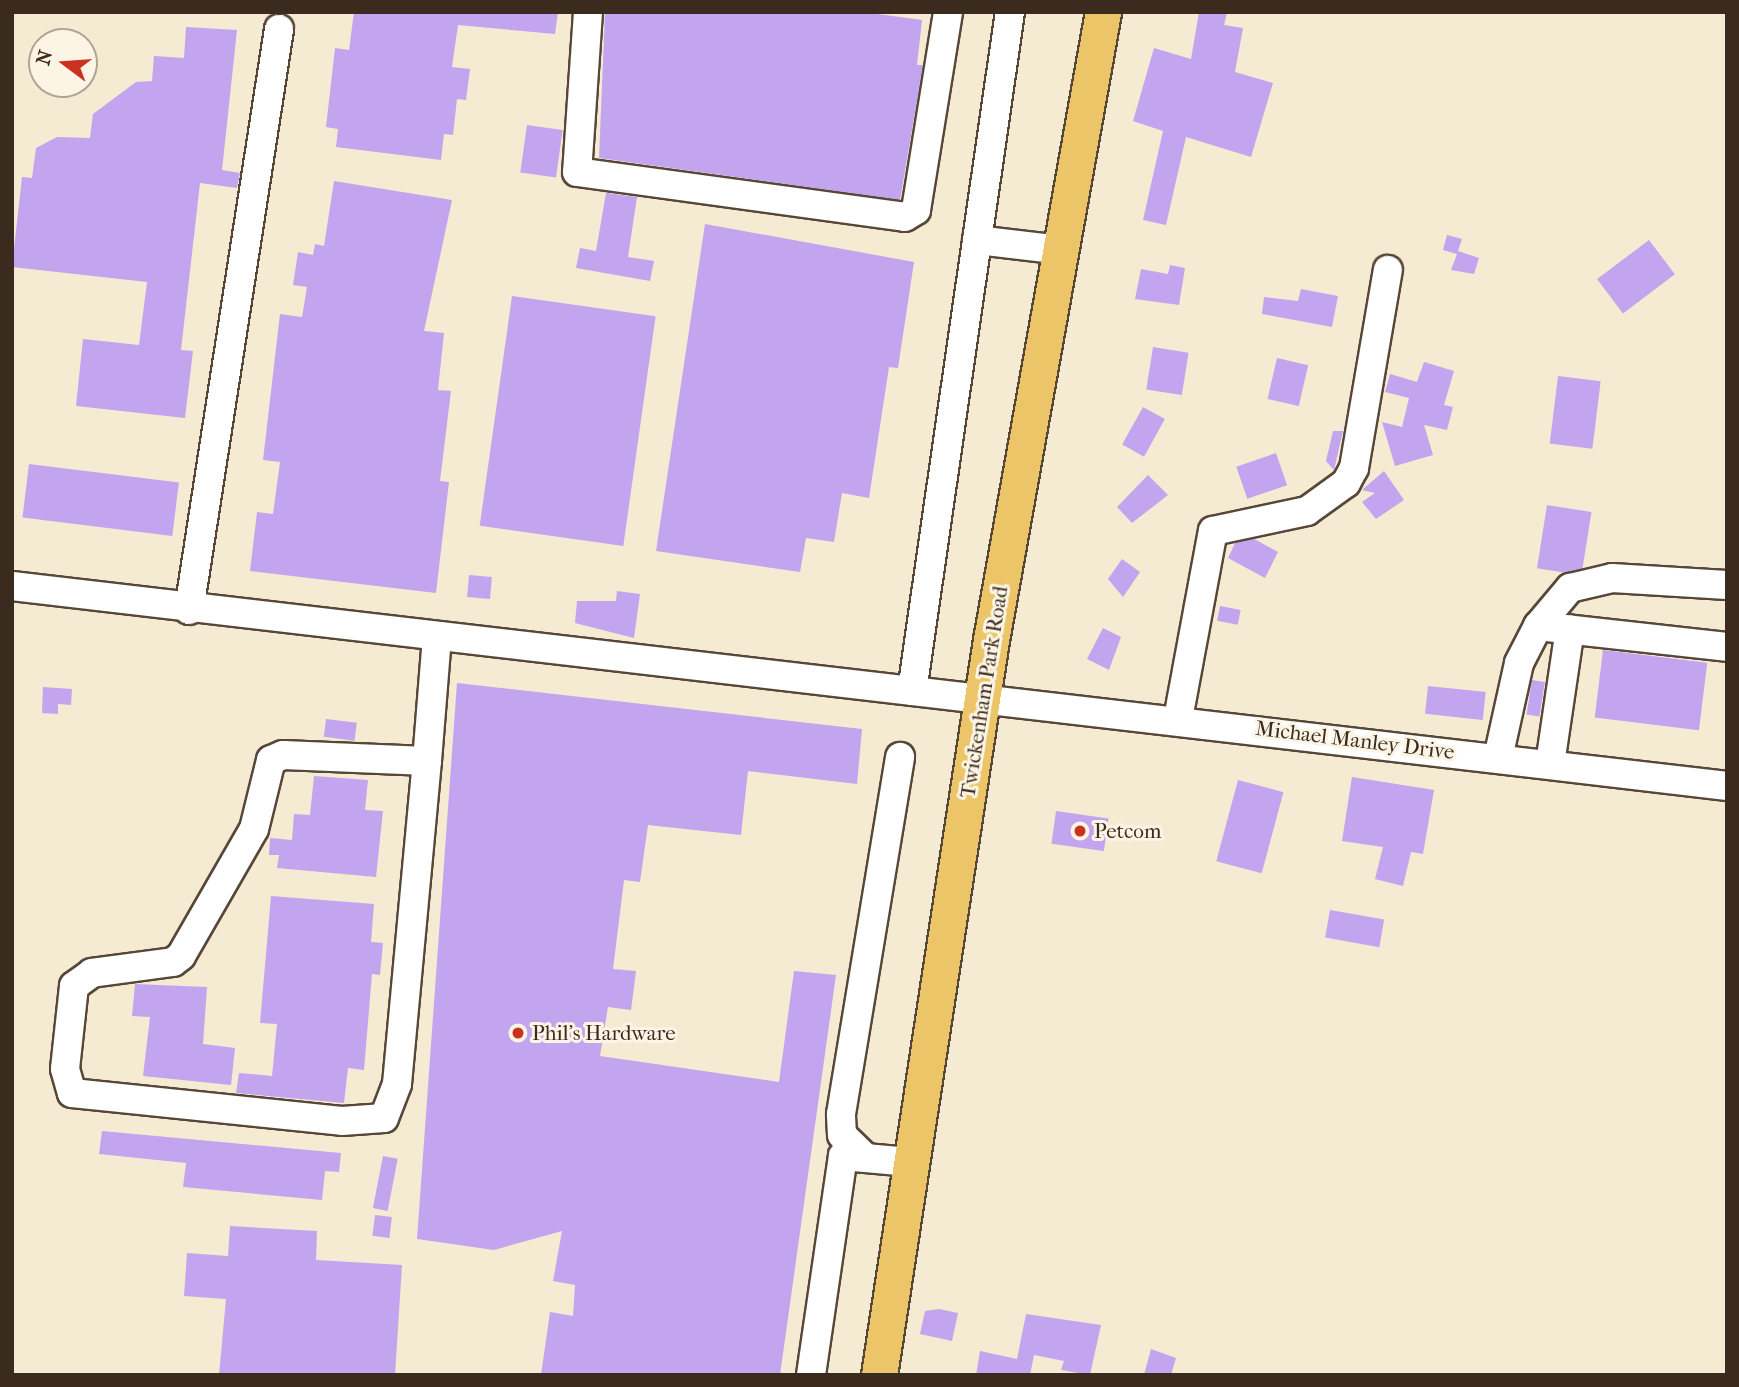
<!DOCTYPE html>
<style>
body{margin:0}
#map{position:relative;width:1739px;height:1387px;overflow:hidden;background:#f5ead2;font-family:"IM FELL French Canon",serif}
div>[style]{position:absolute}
.building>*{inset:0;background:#c2a5ee;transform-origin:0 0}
.roads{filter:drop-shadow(2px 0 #574739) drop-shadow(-2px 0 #574739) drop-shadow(0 2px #574739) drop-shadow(0 -2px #574739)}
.minor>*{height:28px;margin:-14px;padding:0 14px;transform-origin:14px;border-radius:14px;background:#fff}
.major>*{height:35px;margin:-17.5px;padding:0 17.5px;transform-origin:17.5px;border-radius:17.5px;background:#ecc569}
.dots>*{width:19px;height:19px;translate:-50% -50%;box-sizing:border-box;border:4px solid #fcf5e5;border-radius:50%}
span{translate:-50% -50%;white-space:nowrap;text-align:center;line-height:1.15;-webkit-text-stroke:6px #fcf5e5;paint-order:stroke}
.street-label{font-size:21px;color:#3b2a1e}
.poi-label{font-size:21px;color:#3b2a1e}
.left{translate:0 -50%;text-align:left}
.frame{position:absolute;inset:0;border:14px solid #3b2a1e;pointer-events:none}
.north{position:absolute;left:28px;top:28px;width:70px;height:70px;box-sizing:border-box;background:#fcf5e5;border:2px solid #afa495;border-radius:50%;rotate:286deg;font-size:19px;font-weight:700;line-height:28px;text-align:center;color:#3b2a1e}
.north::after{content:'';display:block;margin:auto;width:24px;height:32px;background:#c8321e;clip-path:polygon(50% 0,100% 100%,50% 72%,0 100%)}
</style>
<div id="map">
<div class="building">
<div style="clip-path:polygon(354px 12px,558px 12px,555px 34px,458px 25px,452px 67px,470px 69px,466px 100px,457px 99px,453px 135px,444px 134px,441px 160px,336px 147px,338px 129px,326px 127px,335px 48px,349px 50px)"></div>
<div style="clip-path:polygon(605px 12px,863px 12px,922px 20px,917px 65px,923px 65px,900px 200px,599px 158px)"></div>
<div style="clip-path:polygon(1199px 12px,1227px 12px,1224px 25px,1243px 28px,1235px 72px,1273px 83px,1251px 157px,1186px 137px,1166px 225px,1143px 220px,1163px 131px,1133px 121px,1154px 48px,1191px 59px)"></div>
<div style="clip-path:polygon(186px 27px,237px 30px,222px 170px,240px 173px,237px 188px,200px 183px,181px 350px,193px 351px,185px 418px,76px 406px,83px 339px,139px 345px,147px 282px,12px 267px,22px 177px,32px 178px,36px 148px,57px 137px,90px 138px,93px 114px,136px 82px,152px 81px,154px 56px,184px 58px)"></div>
<div style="left:527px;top:125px;width:36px;height:48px;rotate:8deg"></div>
<div style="clip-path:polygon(334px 181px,452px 200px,424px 331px,444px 333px,438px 390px,451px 391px,440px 481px,449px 482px,436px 593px,250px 571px,257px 512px,273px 514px,280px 462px,263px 460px,280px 314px,302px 317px,307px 287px,293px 285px,298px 252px,313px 255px,315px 244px,324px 246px)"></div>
<div style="clip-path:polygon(606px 193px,637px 197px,628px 257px,654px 261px,650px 281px,576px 268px,580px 248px,596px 251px)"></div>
<div style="clip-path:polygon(705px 224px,914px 262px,898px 368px,889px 367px,869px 498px,842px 493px,834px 542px,806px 538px,800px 572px,656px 551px)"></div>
<div style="clip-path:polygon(1447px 235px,1462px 239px,1458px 251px,1479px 258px,1474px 274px,1451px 270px,1457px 254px,1443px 250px)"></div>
<div style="left:1649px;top:240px;width:43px;height:65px;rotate:53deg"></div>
<div style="clip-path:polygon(1170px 265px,1185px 268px,1179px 305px,1135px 299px,1141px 269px,1168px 274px)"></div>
<div style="clip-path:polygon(1301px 289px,1338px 296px,1332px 327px,1262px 314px,1264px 297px,1298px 301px)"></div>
<div style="left:512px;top:296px;width:145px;height:232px;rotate:8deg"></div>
<div style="left:1153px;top:347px;width:36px;height:43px;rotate:9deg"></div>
<div style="left:1277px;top:358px;width:32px;height:42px;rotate:13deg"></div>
<div style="clip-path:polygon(1424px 362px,1454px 371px,1444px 405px,1453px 407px,1447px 430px,1424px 425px,1433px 455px,1395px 466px,1382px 422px,1402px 427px,1409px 398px,1385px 392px,1390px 374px,1417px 382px)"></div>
<div style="left:1558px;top:376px;width:43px;height:68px;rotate:7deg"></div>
<div style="left:1143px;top:407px;width:25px;height:43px;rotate:29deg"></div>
<div style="clip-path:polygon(1333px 431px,1343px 431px,1334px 470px,1326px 461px)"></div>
<div style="left:1276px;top:453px;width:34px;height:42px;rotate:71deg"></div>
<div style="left:29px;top:464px;width:151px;height:54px;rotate:7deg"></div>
<div style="clip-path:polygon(1384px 471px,1404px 500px,1376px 519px,1362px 502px,1375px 493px,1362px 490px)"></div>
<div style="clip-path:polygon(1148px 475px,1168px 495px,1132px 523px,1117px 507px)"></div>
<div style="left:1547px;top:505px;width:45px;height:64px;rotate:9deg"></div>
<div style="clip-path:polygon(1254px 539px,1278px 552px,1265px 578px,1228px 558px,1235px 543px)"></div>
<div style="clip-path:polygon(1122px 559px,1140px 572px,1123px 597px,1108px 579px)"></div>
<div style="left:469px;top:575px;width:23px;height:22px;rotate:5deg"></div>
<div style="clip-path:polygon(617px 591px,640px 594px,634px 638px,575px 623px,577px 601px,616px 601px)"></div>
<div style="left:1220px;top:606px;width:21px;height:15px;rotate:11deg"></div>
<div style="clip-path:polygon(1103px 628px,1121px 637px,1109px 670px,1087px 659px)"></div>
<div style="left:1603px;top:650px;width:105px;height:68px;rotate:7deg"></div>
<div style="left:1532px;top:680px;width:13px;height:35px;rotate:9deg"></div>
<div style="clip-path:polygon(457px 683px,862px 729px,857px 784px,748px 771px,741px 835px,648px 825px,640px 882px,624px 880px,613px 969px,636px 971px,631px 1010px,608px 1007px,600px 1056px,779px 1082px,794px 971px,836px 975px,780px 1375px,541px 1375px,550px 1312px,573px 1316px,575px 1285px,553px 1281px,562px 1231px,494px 1250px,417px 1239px)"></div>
<div style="left:1428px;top:686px;width:58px;height:28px;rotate:6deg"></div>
<div style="clip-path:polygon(43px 687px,72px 689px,71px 705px,58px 704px,58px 714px,42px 713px)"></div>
<div style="left:326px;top:719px;width:31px;height:18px;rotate:7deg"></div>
<div style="clip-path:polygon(314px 776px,368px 780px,365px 810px,383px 811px,376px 877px,277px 868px,279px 855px,269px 855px,270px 838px,292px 840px,294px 814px,310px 815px)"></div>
<div style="clip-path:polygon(1352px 777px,1434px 790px,1423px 854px,1411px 852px,1403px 886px,1375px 879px,1383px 847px,1342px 841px)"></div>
<div style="left:1238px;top:780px;width:47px;height:84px;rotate:15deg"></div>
<div style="left:1056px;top:811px;width:53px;height:33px;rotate:8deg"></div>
<div style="clip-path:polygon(271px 896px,374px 904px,371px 942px,383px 943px,380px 975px,372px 974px,364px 1070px,348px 1068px,344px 1103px,236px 1093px,239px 1073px,272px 1076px,277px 1024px,260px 1023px)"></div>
<div style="left:1330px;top:910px;width:55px;height:28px;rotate:10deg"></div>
<div style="clip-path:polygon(135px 984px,207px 987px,203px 1044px,235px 1048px,231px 1085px,143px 1076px,150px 1017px,132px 1016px)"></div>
<div style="clip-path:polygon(102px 1131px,341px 1153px,339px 1172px,325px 1171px,322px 1200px,183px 1187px,186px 1163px,99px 1154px)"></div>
<div style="left:383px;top:1156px;width:15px;height:53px;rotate:11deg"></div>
<div style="left:375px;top:1215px;width:17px;height:21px;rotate:7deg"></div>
<div style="clip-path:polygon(230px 1226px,317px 1231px,316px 1260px,402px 1265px,395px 1375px,219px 1375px,226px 1299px,184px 1296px,187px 1253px,228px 1256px)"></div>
<div style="clip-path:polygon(939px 1309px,958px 1313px,952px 1341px,920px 1334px,925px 1311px)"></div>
<div style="clip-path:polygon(1026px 1314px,1101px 1325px,1090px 1375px,1061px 1370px,1064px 1361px,1034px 1355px,1030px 1375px,976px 1375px,980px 1351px,1017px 1359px)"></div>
<div style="clip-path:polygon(1151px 1349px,1176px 1358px,1171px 1375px,1144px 1375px)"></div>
</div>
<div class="roads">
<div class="minor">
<div style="left:588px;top:12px;width:160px;rotate:93.9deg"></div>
<div style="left:577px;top:172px;width:331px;rotate:7.8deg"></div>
<div style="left:905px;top:217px;width:13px;rotate:-32deg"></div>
<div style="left:916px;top:210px;width:201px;rotate:-80.8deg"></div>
<div style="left:977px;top:240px;width:85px;rotate:6.8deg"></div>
<div style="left:12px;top:586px;width:1727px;rotate:6.65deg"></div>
<div style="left:189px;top:610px;width:588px;rotate:-81.19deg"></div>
<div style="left:1538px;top:626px;width:190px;rotate:6.3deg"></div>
<div style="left:912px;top:691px;width:686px;rotate:-81.79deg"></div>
<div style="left:1178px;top:719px;width:191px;rotate:-79.5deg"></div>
<div style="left:1213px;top:531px;width:96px;rotate:-12deg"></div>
<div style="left:1307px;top:511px;width:48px;rotate:-35.7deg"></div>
<div style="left:1346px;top:483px;width:17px;rotate:-62deg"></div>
<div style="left:1354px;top:468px;width:201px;rotate:-80.3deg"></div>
<div style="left:1498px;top:758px;width:97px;rotate:-77.5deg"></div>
<div style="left:1519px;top:663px;width:42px;rotate:-62.8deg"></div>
<div style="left:1538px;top:626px;width:50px;rotate:-49.9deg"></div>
<div style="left:1570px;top:588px;width:43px;rotate:-13.4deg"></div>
<div style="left:1612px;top:578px;width:115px;rotate:3.5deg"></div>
<div style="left:427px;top:761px;width:144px;rotate:-177.6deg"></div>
<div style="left:283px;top:755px;width:13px;rotate:157deg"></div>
<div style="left:271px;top:760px;width:71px;rotate:103.8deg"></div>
<div style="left:254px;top:829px;width:146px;rotate:119.9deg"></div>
<div style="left:181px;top:956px;width:10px;rotate:143deg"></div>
<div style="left:173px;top:962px;width:82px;rotate:172.3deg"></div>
<div style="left:92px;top:973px;width:22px;rotate:144deg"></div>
<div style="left:74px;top:986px;width:83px;rotate:96.2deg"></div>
<div style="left:65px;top:1069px;width:25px;rotate:74deg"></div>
<div style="left:72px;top:1093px;width:271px;rotate:5.9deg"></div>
<div style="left:342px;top:1121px;width:42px;rotate:-4.1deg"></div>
<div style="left:384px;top:1118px;width:36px;rotate:-69deg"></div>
<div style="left:397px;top:1084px;width:324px;rotate:-84.7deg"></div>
<div style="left:427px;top:761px;width:123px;rotate:-85.4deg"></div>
<div style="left:1550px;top:764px;width:136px;rotate:-81.6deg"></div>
<div style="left:866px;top:1158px;width:33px;rotate:-136deg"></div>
<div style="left:842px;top:1135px;width:21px;rotate:-93deg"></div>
<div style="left:841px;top:1114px;width:362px;rotate:-80.6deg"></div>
<div style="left:811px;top:1375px;width:221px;rotate:-81.7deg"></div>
<div style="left:843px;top:1156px;width:67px;rotate:5.1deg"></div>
</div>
<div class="major">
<div style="left:879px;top:1375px;width:743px;rotate:-81.34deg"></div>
<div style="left:991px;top:640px;width:638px;rotate:-79.89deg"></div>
</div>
</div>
<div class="dots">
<div style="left:1080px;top:831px;background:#c8321e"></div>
<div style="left:518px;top:1033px;background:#c8321e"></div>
</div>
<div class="street-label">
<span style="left:984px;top:692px;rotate:-81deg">Twickenham Park Road</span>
<span style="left:1355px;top:740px;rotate:7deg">Michael Manley Drive</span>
</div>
<div class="poi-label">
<span class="left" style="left:1094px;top:831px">Petcom</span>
<span class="left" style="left:532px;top:1033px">Phil's Hardware</span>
</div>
<div class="frame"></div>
<div class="north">N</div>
</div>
